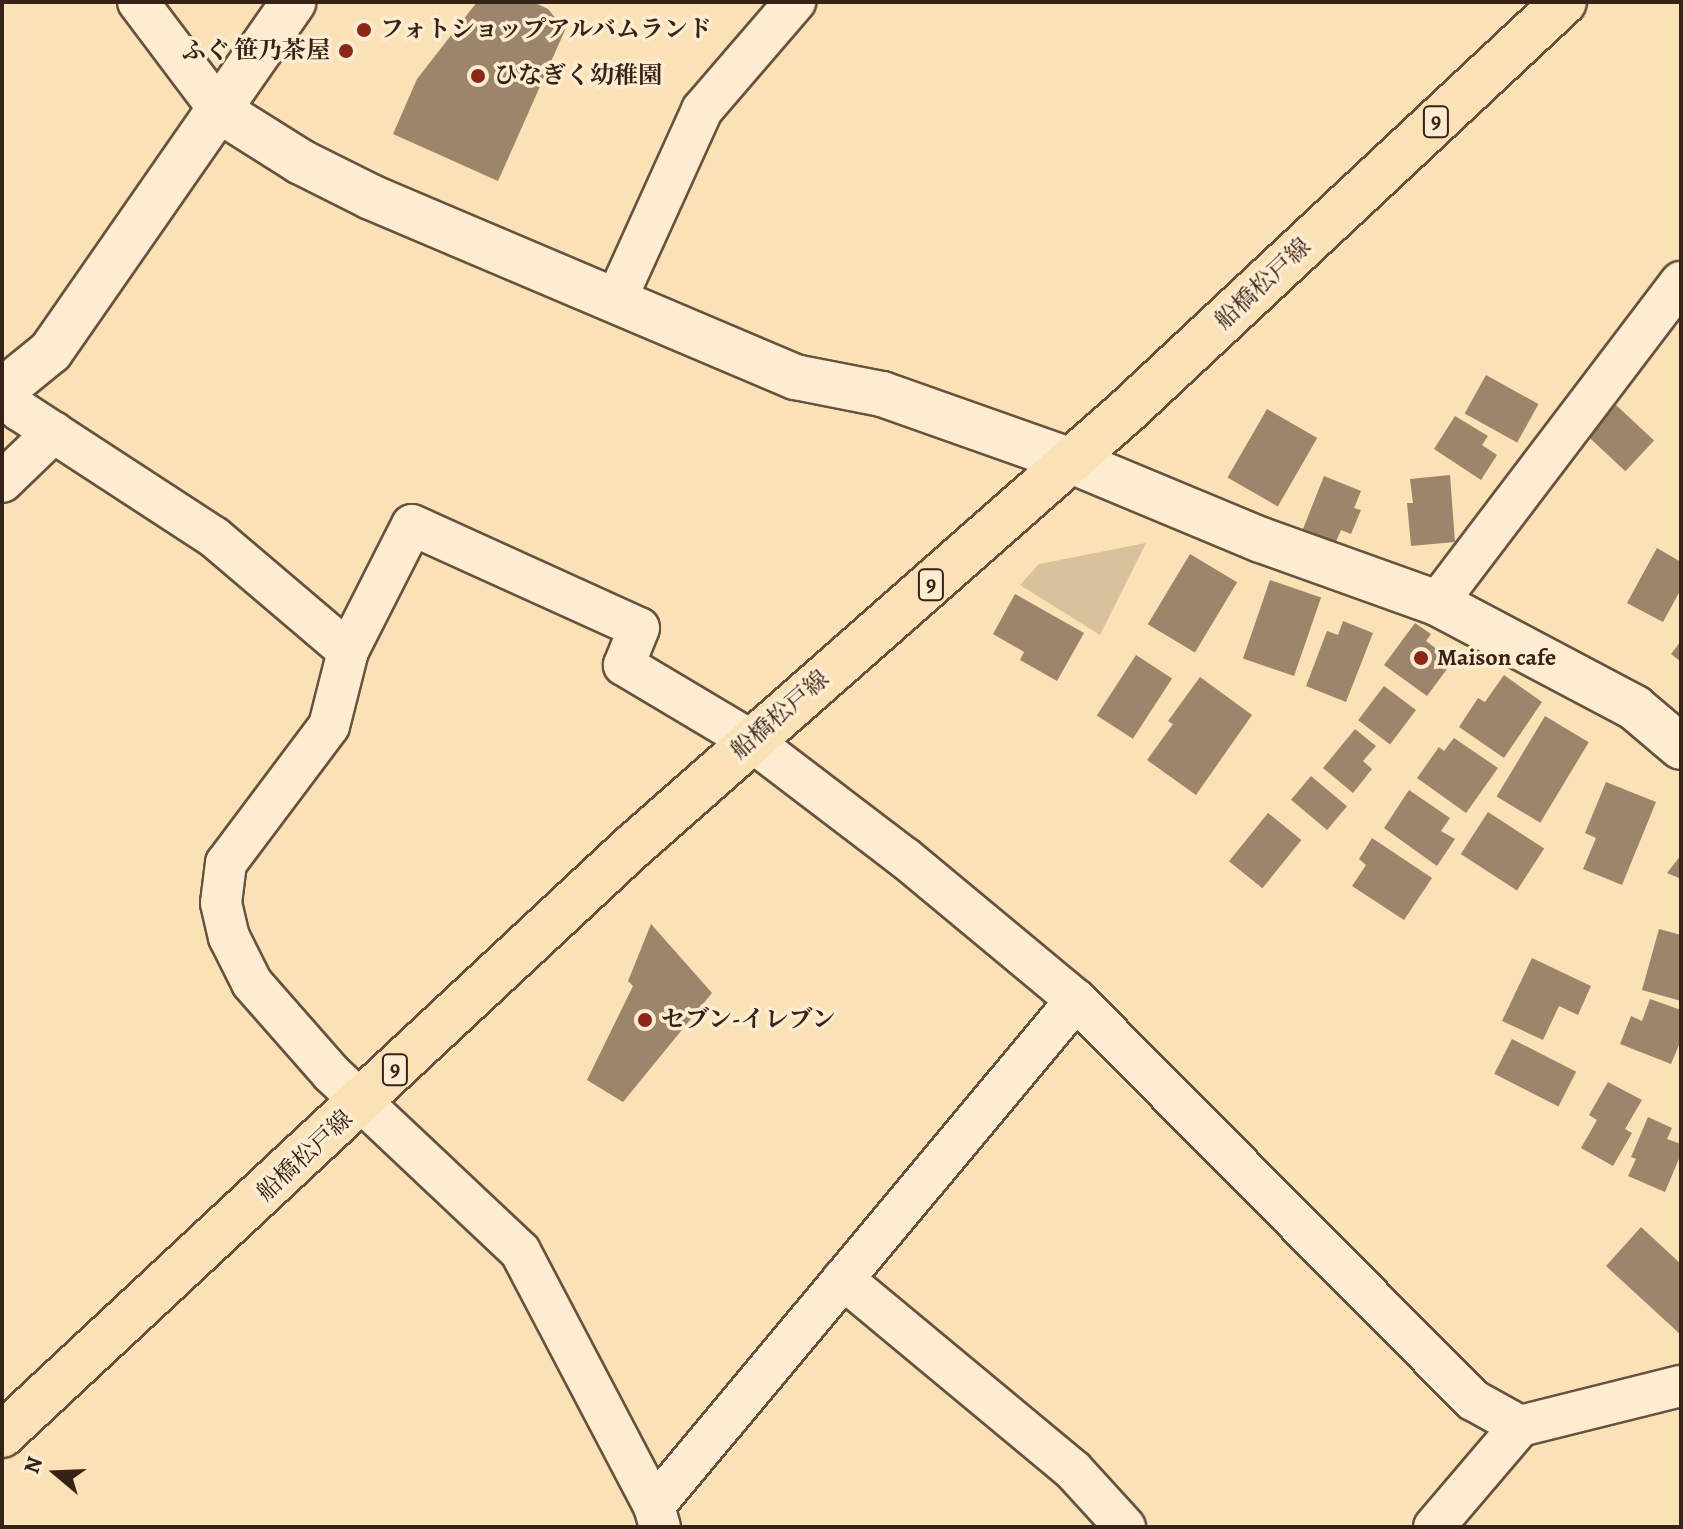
<!DOCTYPE html>
<meta charset="utf-8">
<style>
body{margin:0}
#map{position:relative;width:1683px;height:1529px;overflow:hidden;background:#fae1b6;font-family:Alegreya,"Noto Serif JP",serif}
div>[style]{position:absolute}
.green>*{inset:0;background:#d9c19b}
.building>*{inset:0;background:#9c856a;transform-origin:0 0}
.roads{filter:drop-shadow(2px 0 #67523f) drop-shadow(-2px 0 #67523f) drop-shadow(0 2px #67523f) drop-shadow(0 -2px #67523f)}
.minor>*{height:40px;margin:-20px;padding:0 20px;transform-origin:20px;border-radius:20px;background:#fcecd0}
.tertiary>*{height:44px;margin:-22px;padding:0 22px;transform-origin:22px;border-radius:22px;background:#fcecd0}
.primary>*{height:44px;margin:-22px;padding:0 22px;transform-origin:22px;border-radius:22px;background:#fae1b6}
.dots>*{width:22px;height:22px;translate:-50% -50%;box-sizing:border-box;border:4px solid #fcecd0;border-radius:50%}
span{translate:-50% -50%;white-space:nowrap;text-align:center;line-height:1.15;-webkit-text-stroke:7px #fcecd0;paint-order:stroke}
.shield-label span{padding:2px 6px;background:#fcecd0;border:2px solid;border-radius:6px;-webkit-text-stroke-width:0}
.shield-label{font-size:22px;color:#362217;font-weight:700}
.poi-label{font-size:24px;color:#362217;font-weight:700}
.left{translate:0 -50%;text-align:left}
.right{translate:-100% -50%;text-align:right}
.street-label{font-size:24px;color:#362217}
.frame{position:absolute;inset:0;border:4px solid #362217;pointer-events:none}
.north{position:absolute;left:16px;top:1433px;width:80px;height:80px;-webkit-text-stroke:6px #fcecd0;paint-order:stroke;rotate:289deg;font-size:22px;font-weight:700;line-height:32px;text-align:center;color:#362217}
.north::after{content:'';display:block;margin:auto;width:28px;height:36px;background:#362217;clip-path:polygon(50% 0,100% 100%,50% 72%,0 100%)}
</style>
<div id="map">
<div class="green">
<div style="clip-path:polygon(1146px 543px,1100px 635px,1020px 585px,1039px 564px)"></div>
</div>
<div class="building">
<div style="clip-path:polygon(477px 2px,533px 2px,548px 9px,565px 30px,498px 181px,393px 134px,417px 79px)"></div>
<div style="left:1486px;top:375px;width:60px;height:44px;rotate:29deg"></div>
<div style="left:1616px;top:405px;width:52px;height:42px;rotate:43deg"></div>
<div style="left:1267px;top:409px;width:58px;height:79px;rotate:30deg"></div>
<div style="clip-path:polygon(1455px 416px,1488px 436px,1482px 445px,1497px 455px,1481px 480px,1434px 449px)"></div>
<div style="clip-path:polygon(1450px 475px,1455px 542px,1411px 546px,1407px 503px,1413px 503px,1410px 479px)"></div>
<div style="clip-path:polygon(1324px 476px,1361px 491px,1354px 508px,1361px 510px,1351px 534px,1341px 530px,1336px 542px,1303px 529px)"></div>
<div style="clip-path:polygon(1657px 548px,1681px 562px,1681px 589px,1663px 622px,1627px 603px)"></div>
<div style="left:1190px;top:554px;width:55px;height:82px;rotate:31deg"></div>
<div style="left:1270px;top:580px;width:54px;height:83px;rotate:19deg"></div>
<div style="clip-path:polygon(1015px 594px,1084px 633px,1057px 681px,1020px 660px,1024px 652px,993px 634px)"></div>
<div style="clip-path:polygon(1343px 621px,1373px 633px,1346px 702px,1306px 686px,1327px 631px,1338px 635px)"></div>
<div style="clip-path:polygon(1415px 623px,1431px 634px,1426px 641px,1453px 661px,1427px 696px,1384px 665px)"></div>
<div style="clip-path:polygon(1681px 641px,1681px 662px,1671px 654px)"></div>
<div style="left:1136px;top:655px;width:43px;height:72px;rotate:33deg"></div>
<div style="clip-path:polygon(1504px 675px,1542px 702px,1504px 758px,1459px 727px,1478px 698px,1485px 702px)"></div>
<div style="clip-path:polygon(1200px 677px,1252px 715px,1196px 795px,1147px 760px,1173px 724px,1168px 721px)"></div>
<div style="left:1384px;top:686px;width:40px;height:43px;rotate:37deg"></div>
<div style="left:1545px;top:716px;width:51px;height:94px;rotate:31deg"></div>
<div style="clip-path:polygon(1355px 729px,1376px 746px,1363px 761px,1372px 769px,1353px 793px,1323px 768px)"></div>
<div style="clip-path:polygon(1454px 738px,1498px 768px,1466px 813px,1417px 778px,1439px 747px,1444px 751px)"></div>
<div style="left:1311px;top:776px;width:47px;height:31px;rotate:40deg"></div>
<div style="clip-path:polygon(1606px 782px,1656px 802px,1622px 885px,1583px 869px,1596px 838px,1585px 833px)"></div>
<div style="clip-path:polygon(1409px 790px,1450px 818px,1441px 831px,1455px 839px,1437px 866px,1384px 828px)"></div>
<div style="left:1488px;top:812px;width:67px;height:50px;rotate:33deg"></div>
<div style="left:1268px;top:813px;width:43px;height:62px;rotate:39deg"></div>
<div style="clip-path:polygon(1372px 838px,1432px 878px,1404px 920px,1352px 886px,1366px 865px,1359px 859px)"></div>
<div style="clip-path:polygon(1681px 855px,1681px 879px,1667px 873px)"></div>
<div style="clip-path:polygon(651px 924px,712px 993px,623px 1102px,587px 1080px,633px 986px,628px 981px)"></div>
<div style="clip-path:polygon(1659px 929px,1681px 935px,1681px 1001px,1642px 990px)"></div>
<div style="clip-path:polygon(1532px 958px,1591px 986px,1578px 1015px,1559px 1006px,1543px 1040px,1502px 1021px)"></div>
<div style="clip-path:polygon(1650px 999px,1681px 1010px,1681px 1040px,1671px 1064px,1620px 1044px,1631px 1016px,1642px 1021px)"></div>
<div style="left:1512px;top:1039px;width:72px;height:39px;rotate:27deg"></div>
<div style="clip-path:polygon(1608px 1082px,1642px 1100px,1625px 1129px,1632px 1133px,1613px 1166px,1581px 1148px,1597px 1120px,1589px 1115px)"></div>
<div style="clip-path:polygon(1648px 1117px,1672px 1128px,1667px 1139px,1681px 1144px,1681px 1154px,1665px 1192px,1628px 1176px,1636px 1159px,1631px 1157px)"></div>
<div style="clip-path:polygon(1641px 1227px,1681px 1264px,1681px 1335px,1606px 1266px)"></div>
</div>
<div class="roads">
<div class="minor">
<div style="left:138px;top:2px;width:136px;rotate:53deg"></div>
<div style="left:615px;top:302px;width:211px;rotate:-65.6deg"></div>
<div style="left:702px;top:110px;width:143px;rotate:-49.3deg"></div>
<div style="left:3px;top:391px;width:25px;rotate:50deg"></div>
<div style="left:19px;top:410px;width:233px;rotate:33.1deg"></div>
<div style="left:214px;top:537px;width:176px;rotate:40.4deg"></div>
<div style="left:348px;top:651px;width:77px;rotate:104.2deg"></div>
<div style="left:329px;top:726px;width:171px;rotate:126.9deg"></div>
<div style="left:226px;top:863px;width:40px;rotate:97.1deg"></div>
<div style="left:221px;top:903px;width:35px;rotate:77deg"></div>
<div style="left:229px;top:937px;width:51px;rotate:63.4deg"></div>
<div style="left:252px;top:983px;width:121px;rotate:48.7deg"></div>
<div style="left:332px;top:1074px;width:258px;rotate:43.3deg"></div>
<div style="left:520px;top:1251px;width:288px;rotate:62.3deg"></div>
<div style="left:654px;top:1506px;width:22px;rotate:74deg"></div>
<div style="left:2px;top:482px;width:72px;rotate:-43.9deg"></div>
<div style="left:1437px;top:603px;width:403px;rotate:-52.8deg"></div>
<div style="left:348px;top:651px;width:141px;rotate:-63.1deg"></div>
<div style="left:412px;top:525px;width:249px;rotate:24.4deg"></div>
<div style="left:639px;top:628px;width:40px;rotate:112deg"></div>
<div style="left:624px;top:665px;width:147px;rotate:30.8deg"></div>
<div style="left:750px;top:740px;width:195px;rotate:37.3deg"></div>
<div style="left:905px;top:858px;width:222px;rotate:39.7deg"></div>
<div style="left:1076px;top:1000px;width:564px;rotate:45.22deg"></div>
<div style="left:1473px;top:1400px;width:54px;rotate:29deg"></div>
<div style="left:843px;top:1279px;width:299px;rotate:39.7deg"></div>
<div style="left:1073px;top:1470px;width:77px;rotate:47.6deg"></div>
<div style="left:654px;top:1506px;width:659px;rotate:-50.17deg"></div>
<div style="left:1434px;top:1527px;width:133px;rotate:-49.6deg"></div>
<div style="left:1520px;top:1426px;width:166px;rotate:-14deg"></div>
</div>
<div class="tertiary">
<div style="left:220px;top:111px;width:96px;rotate:32.2deg"></div>
<div style="left:301px;top:162px;width:78px;rotate:26.6deg"></div>
<div style="left:371px;top:197px;width:461px;rotate:23deg"></div>
<div style="left:795px;top:377px;width:89px;rotate:11.1deg"></div>
<div style="left:882px;top:394px;width:201px;rotate:19.5deg"></div>
<div style="left:1071px;top:461px;width:206px;rotate:22.6deg"></div>
<div style="left:1261px;top:540px;width:187px;rotate:19.7deg"></div>
<div style="left:1437px;top:603px;width:224px;rotate:27.9deg"></div>
<div style="left:1635px;top:708px;width:60px;rotate:40.3deg"></div>
<div style="left:2px;top:391px;width:63px;rotate:-39.2deg"></div>
<div style="left:51px;top:351px;width:425px;rotate:-55.2deg"></div>
</div>
<div class="primary">
<div style="left:2px;top:1435px;width:862px;rotate:-43.03deg"></div>
<div style="left:632px;top:847px;width:661px;rotate:-41.38deg"></div>
<div style="left:1128px;top:410px;width:597px;rotate:-43.1deg"></div>
</div>
</div>
<div class="dots">
<div style="left:364px;top:30px;background:#8f2418"></div>
<div style="left:346px;top:51px;background:#8f2418"></div>
<div style="left:478px;top:76px;background:#8f2418"></div>
<div style="left:1421px;top:658px;background:#8f2418"></div>
<div style="left:645px;top:1020px;background:#8f2418"></div>
</div>
<div class="shield-label">
<span style="left:1436px;top:122px">9</span>
<span style="left:931px;top:585px">9</span>
<span style="left:395px;top:1070px">9</span>
</div>
<div class="poi-label">
<span class="left" style="left:380px;top:30px">フォトショップアルバムランド</span>
<span class="right" style="left:330px;top:51px">ふぐ 笹乃茶屋</span>
<span class="left" style="left:494px;top:76px">ひなぎく幼稚園</span>
<span class="left" style="left:1437px;top:658px">Maison cafe</span>
<span class="left" style="left:661px;top:1020px">セブン-イレブン</span>
</div>
<div class="street-label">
<span style="left:1263px;top:284px;rotate:-43deg">船橋松戸線</span>
<span style="left:780px;top:715px;rotate:-41deg">船橋松戸線</span>
<span style="left:305px;top:1156px;rotate:-43deg">船橋松戸線</span>
</div>
<div class="frame"></div>
<div class="north">N</div>
</div>
